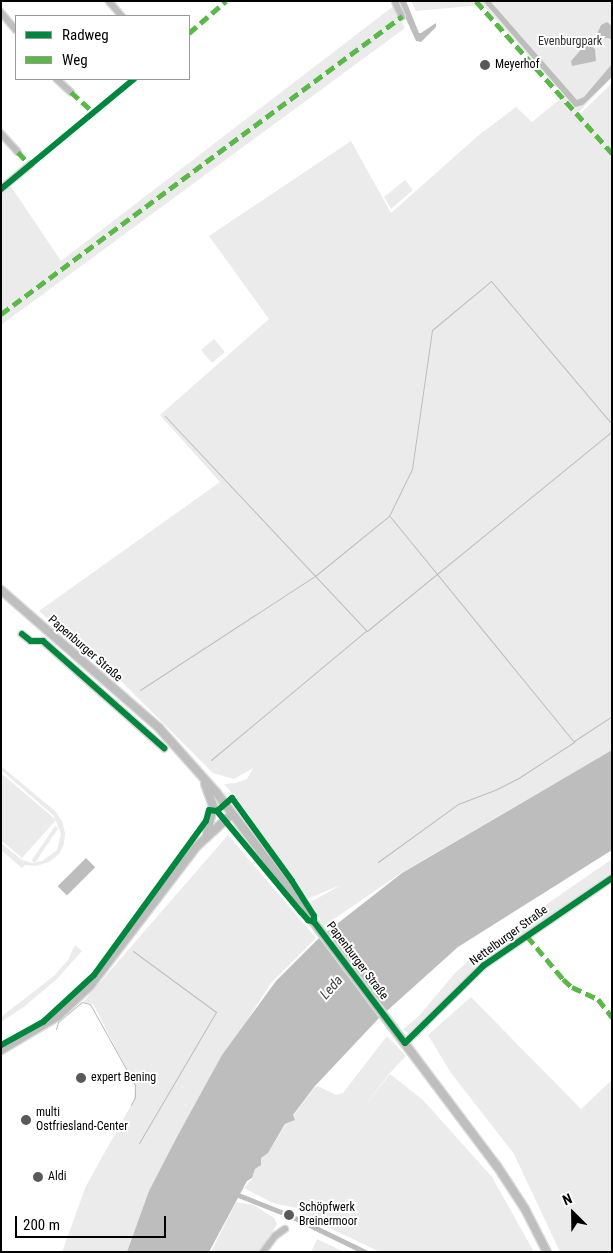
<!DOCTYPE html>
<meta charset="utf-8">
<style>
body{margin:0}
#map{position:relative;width:613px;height:1253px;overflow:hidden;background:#fff;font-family:"Roboto Condensed",sans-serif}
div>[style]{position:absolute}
.green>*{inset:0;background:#ebebeb;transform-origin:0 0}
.water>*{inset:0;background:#bdbdbd;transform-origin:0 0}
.stream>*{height:1px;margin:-0.5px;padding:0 0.5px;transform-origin:0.5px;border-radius:0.5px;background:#bdbdbd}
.canal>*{height:5px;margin:-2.5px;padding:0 2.5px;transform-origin:2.5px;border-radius:2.5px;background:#bdbdbd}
.roads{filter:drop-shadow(1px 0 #dbdbdb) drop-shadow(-1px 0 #dbdbdb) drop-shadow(0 1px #dbdbdb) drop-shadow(0 -1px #dbdbdb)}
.minor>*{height:5.5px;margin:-2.75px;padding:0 2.75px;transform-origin:2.75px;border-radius:2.75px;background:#bebebe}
.major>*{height:8px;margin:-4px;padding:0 4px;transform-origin:4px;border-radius:4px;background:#bebebe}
.quiet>*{height:5px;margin-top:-2.5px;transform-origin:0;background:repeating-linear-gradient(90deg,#58b947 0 10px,transparent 0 15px)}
.cycleway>*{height:6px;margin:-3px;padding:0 3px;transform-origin:3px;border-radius:3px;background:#00873e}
.dots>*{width:14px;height:14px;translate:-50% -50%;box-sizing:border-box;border:2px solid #fff;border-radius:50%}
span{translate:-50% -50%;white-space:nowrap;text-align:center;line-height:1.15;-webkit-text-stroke:4px #fff;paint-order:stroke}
.park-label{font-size:12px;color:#313131}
.poi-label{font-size:12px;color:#000}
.left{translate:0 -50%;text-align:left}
.street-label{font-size:12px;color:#000}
.water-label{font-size:14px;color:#424242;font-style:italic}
.frame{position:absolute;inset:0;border:2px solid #000;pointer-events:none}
.legend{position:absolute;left:15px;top:15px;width:175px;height:65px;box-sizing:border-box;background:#fff;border:1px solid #999;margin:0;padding:6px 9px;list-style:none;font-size:15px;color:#000}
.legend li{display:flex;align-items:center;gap:10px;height:25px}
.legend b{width:25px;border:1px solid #999}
.north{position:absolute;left:548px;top:1188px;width:50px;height:50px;-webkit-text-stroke:4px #fff;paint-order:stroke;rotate:337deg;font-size:14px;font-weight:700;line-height:20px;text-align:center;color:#000}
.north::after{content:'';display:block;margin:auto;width:18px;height:22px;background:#000;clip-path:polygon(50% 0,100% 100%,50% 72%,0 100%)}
.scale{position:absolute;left:15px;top:1216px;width:151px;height:22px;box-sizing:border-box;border:2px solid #000;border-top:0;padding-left:6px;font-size:15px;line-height:18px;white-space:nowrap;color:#000;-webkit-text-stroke:4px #fff;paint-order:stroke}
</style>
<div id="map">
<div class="green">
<div style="clip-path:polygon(411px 1px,612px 1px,612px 77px,579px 112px,580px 114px,612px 83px,612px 750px,401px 873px,324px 926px,309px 903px,341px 885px,307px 899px,240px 802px,224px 784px,236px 783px,247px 779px,253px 768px,234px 779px,213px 773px,113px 673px,39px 611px,220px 482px,160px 415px,269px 319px,209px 236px,351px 141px,391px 213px,479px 135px,516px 107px,532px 122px,564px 96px,483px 5px,416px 11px)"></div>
<div style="clip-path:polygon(395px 5px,405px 28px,1px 325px,1px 192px,10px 185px,61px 261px)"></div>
<div style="clip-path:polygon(405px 180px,413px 190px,391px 209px,384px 197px)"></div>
<div style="left:214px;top:339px;width:17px;height:17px;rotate:50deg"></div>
<div style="clip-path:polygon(1px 766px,55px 811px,62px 821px,65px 833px,64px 844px,59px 854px,49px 862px,36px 866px,25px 865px,22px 868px,1px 850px,1px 843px,22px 860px,32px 863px,42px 861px,57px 850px,61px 834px,54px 816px,1px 770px)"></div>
<div style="clip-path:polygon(1px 773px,56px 820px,22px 858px,1px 840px)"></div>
<div style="left:55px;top:826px;width:4px;height:42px;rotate:34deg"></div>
<div style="clip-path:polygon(228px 835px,316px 938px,271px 983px,232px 1044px,130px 1252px,62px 1252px,86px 1186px,134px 1100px,135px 1085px,93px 1004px,83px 1002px)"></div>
<div style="clip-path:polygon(612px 859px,612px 876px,486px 961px,409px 1033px,402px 1030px,418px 1017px,455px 973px,479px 951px)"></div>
<div style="clip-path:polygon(75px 945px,82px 951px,57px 979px,25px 1006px,1px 1022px,1px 1017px,54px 976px,68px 960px)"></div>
<div style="clip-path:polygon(471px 997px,581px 1109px,612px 1080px,612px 1252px,560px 1252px,514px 1154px,451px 1073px,428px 1035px)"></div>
<div style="clip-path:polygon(387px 1036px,406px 1056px,389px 1074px,361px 1111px,390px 1074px,423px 1100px,492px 1177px,534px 1252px,380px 1252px,302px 1215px,307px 1206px,302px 1202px,296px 1208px,273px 1203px,244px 1188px,252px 1179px,255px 1169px,261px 1165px,261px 1158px,268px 1153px,286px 1124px,295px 1120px,293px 1116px,315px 1087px,318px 1086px,336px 1095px,343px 1093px)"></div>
<div style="clip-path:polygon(236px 1202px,254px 1205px,274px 1218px,277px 1224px,261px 1252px,211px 1252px)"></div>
<div style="clip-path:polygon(317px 1239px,344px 1252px,311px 1252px)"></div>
</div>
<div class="water">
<div style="clip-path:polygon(398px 1px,406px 1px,419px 33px,421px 33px,436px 23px,436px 27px,421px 42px,416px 41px)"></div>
<div style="clip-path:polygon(490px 1px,577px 100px,584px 97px,612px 64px,612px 77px,583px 105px,575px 107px,484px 2px)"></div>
<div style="clip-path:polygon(607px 22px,612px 26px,612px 40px,608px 38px,599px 39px,597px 34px,601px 25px)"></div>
<div style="clip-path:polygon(588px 44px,595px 49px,596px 61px,572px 66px,571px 61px,585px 45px)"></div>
<div style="clip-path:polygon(612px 750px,612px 850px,458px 947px,379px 1018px,315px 1086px,293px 1115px,295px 1120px,285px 1124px,268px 1153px,261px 1158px,261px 1165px,255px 1169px,252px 1178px,247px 1181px,209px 1252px,127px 1252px,149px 1191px,178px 1135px,222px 1055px,276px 981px,319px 938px,402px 873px)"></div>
<div style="left:86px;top:858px;width:13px;height:40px;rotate:45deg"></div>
</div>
<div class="stream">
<div style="left:165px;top:416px;width:295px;rotate:46.8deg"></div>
<div style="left:367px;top:631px;width:316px;rotate:-39.2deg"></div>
<div style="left:140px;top:690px;width:209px;rotate:-33.1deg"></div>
<div style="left:315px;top:576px;width:95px;rotate:-39deg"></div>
<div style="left:389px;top:516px;width:52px;rotate:-63.9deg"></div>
<div style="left:412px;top:469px;width:140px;rotate:-81.8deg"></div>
<div style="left:432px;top:330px;width:77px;rotate:-39.7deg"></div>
<div style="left:491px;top:281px;width:187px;rotate:49.8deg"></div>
<div style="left:574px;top:741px;width:45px;rotate:-33.3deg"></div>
<div style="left:211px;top:760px;width:202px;rotate:-39.8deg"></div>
<div style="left:378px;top:862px;width:99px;rotate:-35.9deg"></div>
<div style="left:458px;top:804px;width:42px;rotate:-21deg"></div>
<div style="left:497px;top:789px;width:22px;rotate:-27deg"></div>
<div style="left:517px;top:779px;width:68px;rotate:-33deg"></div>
<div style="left:574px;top:742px;width:291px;rotate:-129.2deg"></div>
<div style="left:133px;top:951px;width:103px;rotate:36.3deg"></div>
<div style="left:216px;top:1012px;width:152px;rotate:120.4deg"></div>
<div style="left:56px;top:1029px;width:7px;rotate:-74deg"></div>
<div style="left:58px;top:1022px;width:31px;rotate:-40deg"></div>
<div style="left:82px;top:1002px;width:8px;rotate:14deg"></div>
<div style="left:90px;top:1004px;width:93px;rotate:60.9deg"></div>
<div style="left:135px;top:1085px;width:12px;rotate:90deg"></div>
<div style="left:135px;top:1097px;width:9px;rotate:117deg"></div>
</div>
<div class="canal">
<div style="left:233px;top:1193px;width:57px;rotate:21.6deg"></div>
<div style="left:295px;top:1218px;width:78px;rotate:25.9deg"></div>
</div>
<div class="roads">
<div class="minor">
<div style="left:109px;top:1px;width:20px;rotate:49deg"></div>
<div style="left:395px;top:1px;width:17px;rotate:65deg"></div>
<div style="left:1px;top:12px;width:23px;rotate:50deg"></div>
<div style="left:57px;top:79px;width:19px;rotate:43deg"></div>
<div style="left:1px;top:133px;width:25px;rotate:48deg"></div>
<div style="left:1px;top:189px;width:38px;rotate:-40deg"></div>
<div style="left:22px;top:634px;width:11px;rotate:38deg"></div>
<div style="left:31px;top:641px;width:12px"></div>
<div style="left:43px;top:641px;width:162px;rotate:41.5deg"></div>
<div style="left:405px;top:1043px;width:110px;rotate:-44.6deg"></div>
<div style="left:483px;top:966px;width:156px;rotate:-34.3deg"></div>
<div style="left:263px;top:1252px;width:20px;rotate:-53deg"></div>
<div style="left:275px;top:1236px;width:12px;rotate:-35deg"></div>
</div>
<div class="major">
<div style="left:1px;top:590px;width:210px;rotate:41.1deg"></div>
<div style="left:159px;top:728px;width:86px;rotate:48.3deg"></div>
<div style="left:216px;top:792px;width:468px;rotate:53.1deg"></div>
<div style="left:497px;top:1166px;width:51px;rotate:56.9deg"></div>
<div style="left:525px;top:1209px;width:48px;rotate:62.9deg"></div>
<div style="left:205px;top:784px;width:23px;rotate:70deg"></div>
<div style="left:213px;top:806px;width:30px;rotate:102deg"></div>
<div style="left:1px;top:1050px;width:66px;rotate:-30.8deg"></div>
<div style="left:58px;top:1016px;width:44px;rotate:-43.2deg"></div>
<div style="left:90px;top:986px;width:176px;rotate:-52.6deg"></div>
<div style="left:197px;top:846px;width:47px;rotate:-42.4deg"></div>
</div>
</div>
<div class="quiet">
<div style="left:476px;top:1px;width:204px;rotate:48.2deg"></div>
<div style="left:189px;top:33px;width:49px;rotate:-40.9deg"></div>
<div style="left:71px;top:92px;width:30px;rotate:42deg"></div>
<div style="left:18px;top:152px;width:18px;rotate:47deg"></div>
<div style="left:30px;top:165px;width:5px;rotate:-53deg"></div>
<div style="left:1px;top:314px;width:500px;rotate:-36.6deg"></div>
<div style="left:527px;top:936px;width:56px;rotate:50.1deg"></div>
<div style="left:563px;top:979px;width:12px;rotate:42deg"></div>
<div style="left:572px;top:987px;width:29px;rotate:25deg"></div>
<div style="left:598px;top:999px;width:23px;rotate:52deg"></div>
</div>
<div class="cycleway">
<div style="left:1px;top:189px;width:173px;rotate:-39.6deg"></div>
<div style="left:22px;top:634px;width:11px;rotate:38deg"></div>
<div style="left:31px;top:641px;width:12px"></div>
<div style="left:43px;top:641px;width:162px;rotate:41.5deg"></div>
<div style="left:217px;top:811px;width:131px;rotate:50.3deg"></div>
<div style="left:301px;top:912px;width:11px;rotate:49deg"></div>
<div style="left:308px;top:920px;width:6px;rotate:18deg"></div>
<div style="left:314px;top:922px;width:151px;rotate:53.1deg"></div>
<div style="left:405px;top:1043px;width:110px;rotate:-44.6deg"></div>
<div style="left:483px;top:966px;width:156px;rotate:-34.3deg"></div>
<div style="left:1px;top:1045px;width:48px;rotate:-28.7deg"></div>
<div style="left:43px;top:1022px;width:69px;rotate:-42.7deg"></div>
<div style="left:94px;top:975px;width:190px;rotate:-54deg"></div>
<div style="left:206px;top:821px;width:11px;rotate:-75deg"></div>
<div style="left:209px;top:810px;width:8px;rotate:7deg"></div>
<div style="left:217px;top:811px;width:20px;rotate:-41deg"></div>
<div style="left:232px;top:798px;width:102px;rotate:54.1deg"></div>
<div style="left:292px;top:881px;width:41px;rotate:57.8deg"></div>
<div style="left:314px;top:916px;width:6px;rotate:90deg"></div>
</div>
<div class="dots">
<div style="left:485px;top:65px;background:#595959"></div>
<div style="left:81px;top:1078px;background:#595959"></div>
<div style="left:26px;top:1120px;background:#595959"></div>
<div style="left:38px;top:1177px;background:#595959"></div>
<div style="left:289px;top:1215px;background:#595959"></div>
</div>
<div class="park-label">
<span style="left:570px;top:42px">Evenburgpark</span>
</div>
<div class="poi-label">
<span class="left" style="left:495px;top:65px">Meyerhof</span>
<span class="left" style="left:91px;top:1078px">expert Bening</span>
<span class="left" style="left:36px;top:1120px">multi<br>Ostfriesland-Center</span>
<span class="left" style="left:48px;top:1177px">Aldi</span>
<span class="left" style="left:299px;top:1215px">Schöpfwerk<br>Breinermoor</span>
</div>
<div class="street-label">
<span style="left:85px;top:649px;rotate:41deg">Papenburger Straße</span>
<span style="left:509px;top:936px;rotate:-36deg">Nettelburger Straße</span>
<span style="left:357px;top:961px;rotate:53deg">Papenburger Straße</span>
</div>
<div class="water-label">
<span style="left:331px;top:987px;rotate:-48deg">Leda</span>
</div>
<div class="frame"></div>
<ul class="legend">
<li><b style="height:6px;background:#00873e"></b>Radweg</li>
<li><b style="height:6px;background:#58b947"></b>Weg</li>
</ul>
<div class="north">N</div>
<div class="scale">200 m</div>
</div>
